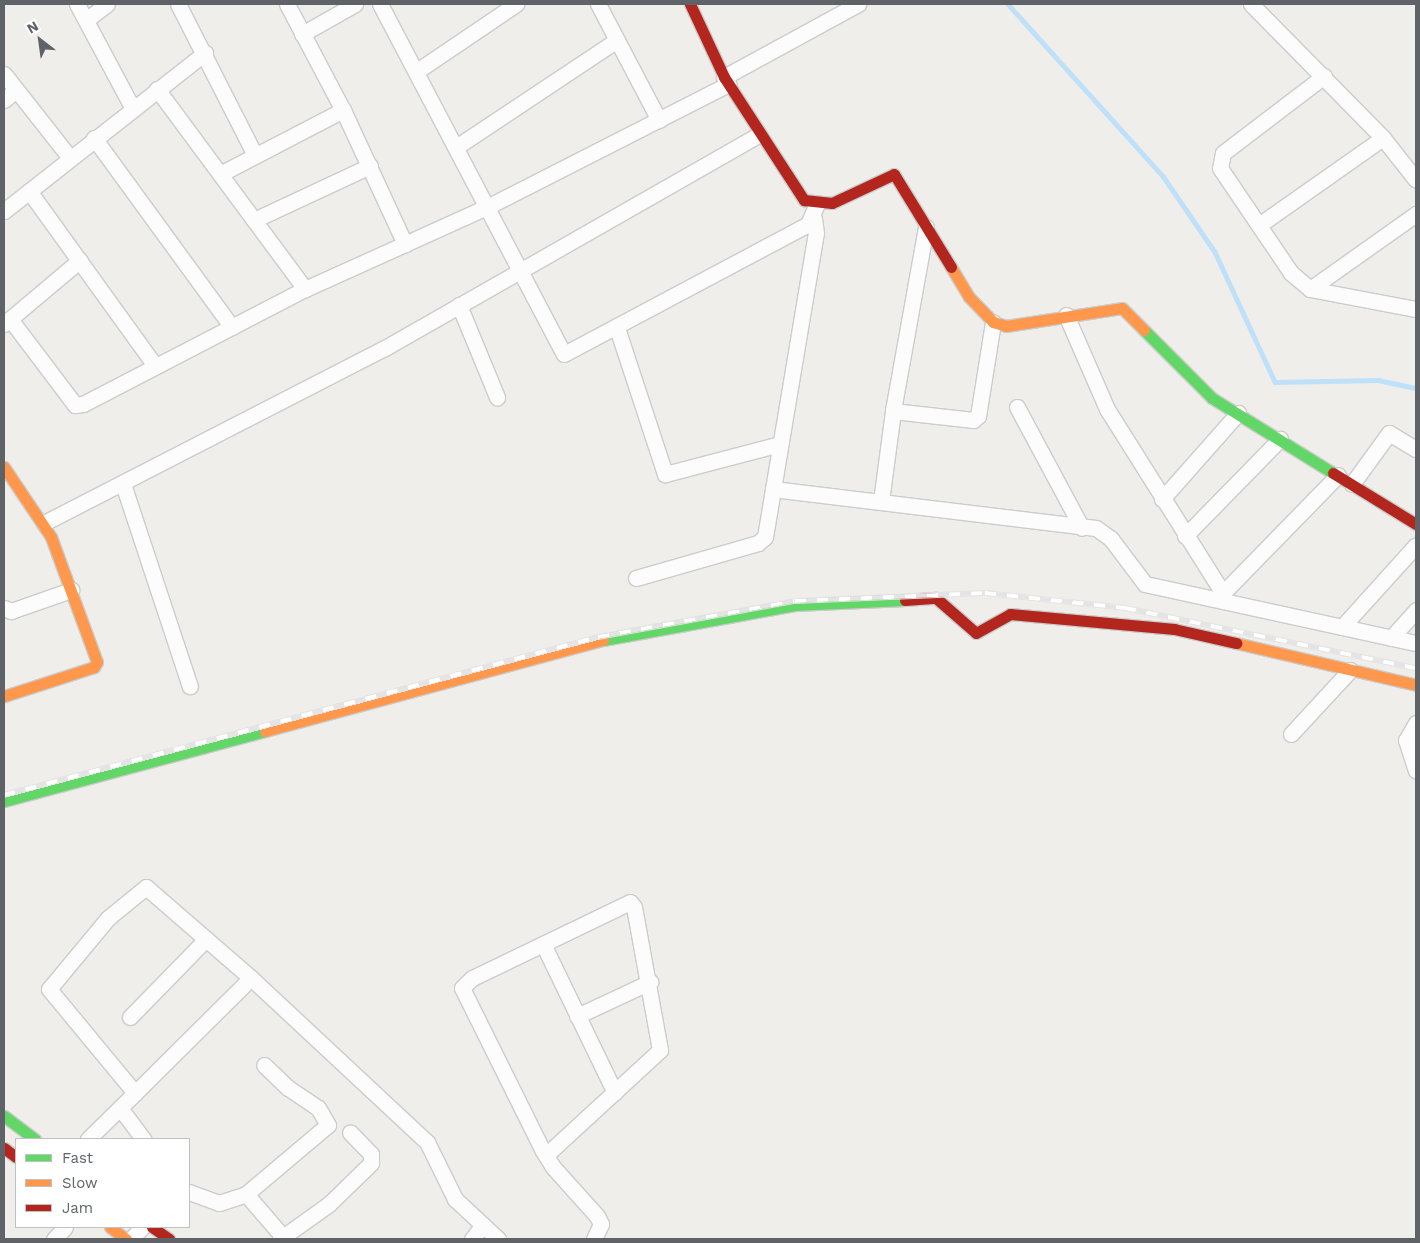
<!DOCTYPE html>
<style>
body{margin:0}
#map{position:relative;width:1420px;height:1243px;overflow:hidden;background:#efeeea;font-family:"Work Sans",sans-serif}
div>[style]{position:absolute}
.stream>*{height:4.5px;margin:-2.25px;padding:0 2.25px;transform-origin:2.25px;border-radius:2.25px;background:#bfe0f9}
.roads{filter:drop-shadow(1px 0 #cbcccc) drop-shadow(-1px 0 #cbcccc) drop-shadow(0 1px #cbcccc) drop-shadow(0 -1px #cbcccc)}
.street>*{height:15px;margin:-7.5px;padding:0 7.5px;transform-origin:7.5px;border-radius:7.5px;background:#fdfcfc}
.fast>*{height:11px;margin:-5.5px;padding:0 5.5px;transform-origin:5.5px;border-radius:5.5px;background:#63d668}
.slow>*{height:11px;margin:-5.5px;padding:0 5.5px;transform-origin:5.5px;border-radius:5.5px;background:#ff974d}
.jam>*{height:11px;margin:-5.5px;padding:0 5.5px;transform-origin:5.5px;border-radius:5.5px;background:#b3261e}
.rail>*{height:5.5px;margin-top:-2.75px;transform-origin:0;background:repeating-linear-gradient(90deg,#fff 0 11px,#e4e4e4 0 22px);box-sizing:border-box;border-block:1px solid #e4e4e4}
span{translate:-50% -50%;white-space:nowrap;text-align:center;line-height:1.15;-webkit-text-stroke:4px #fff;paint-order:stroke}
.frame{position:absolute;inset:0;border:5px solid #5f6368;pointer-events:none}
.legend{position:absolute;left:15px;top:1138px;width:175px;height:90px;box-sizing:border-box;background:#fff;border:1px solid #bfc1c3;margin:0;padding:6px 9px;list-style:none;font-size:15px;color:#5f6368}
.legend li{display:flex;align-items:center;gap:10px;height:25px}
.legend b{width:25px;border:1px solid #bfc1c3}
.north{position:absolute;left:15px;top:15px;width:50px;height:50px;-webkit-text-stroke:4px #fff;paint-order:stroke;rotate:330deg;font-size:14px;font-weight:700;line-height:20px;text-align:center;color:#5f6368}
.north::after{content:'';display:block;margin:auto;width:18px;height:22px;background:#5f6368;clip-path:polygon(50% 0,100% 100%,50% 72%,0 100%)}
</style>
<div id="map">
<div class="stream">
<div style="left:1008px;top:4px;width:232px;rotate:48deg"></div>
<div style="left:1163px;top:176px;width:92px;rotate:55.6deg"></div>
<div style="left:1215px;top:252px;width:143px;rotate:65.2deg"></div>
<div style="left:1275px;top:382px;width:103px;rotate:-1.1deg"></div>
<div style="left:1378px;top:380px;width:39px;rotate:12deg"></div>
</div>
<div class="roads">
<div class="street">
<div style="left:77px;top:4px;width:117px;rotate:61.9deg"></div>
<div style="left:178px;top:4px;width:169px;rotate:63deg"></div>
<div style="left:287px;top:4px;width:120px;rotate:62.2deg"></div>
<div style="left:343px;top:110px;width:148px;rotate:65.2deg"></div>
<div style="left:380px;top:4px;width:395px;rotate:62.3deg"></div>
<div style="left:564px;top:354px;width:276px;rotate:-28deg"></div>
<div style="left:808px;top:224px;width:22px;rotate:-66deg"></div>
<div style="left:598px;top:4px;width:131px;rotate:62.3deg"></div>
<div style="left:1251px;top:4px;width:188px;rotate:45.4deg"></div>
<div style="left:1383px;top:138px;width:53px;rotate:51.8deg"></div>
<div style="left:86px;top:20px;width:26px;rotate:-37deg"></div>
<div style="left:302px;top:34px;width:61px;rotate:-29.5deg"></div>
<div style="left:417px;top:71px;width:120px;rotate:-34.1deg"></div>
<div style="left:4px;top:74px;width:107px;rotate:51.8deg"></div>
<div style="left:1324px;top:76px;width:127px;rotate:142.7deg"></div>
<div style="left:1223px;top:153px;width:15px;rotate:101deg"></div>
<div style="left:1220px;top:168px;width:127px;rotate:55.9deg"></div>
<div style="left:1291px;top:273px;width:25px;rotate:40deg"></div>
<div style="left:1310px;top:289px;width:108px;rotate:10.7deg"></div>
<div style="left:724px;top:77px;width:153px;rotate:-28.6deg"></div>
<div style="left:157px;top:89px;width:249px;rotate:53.5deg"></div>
<div style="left:4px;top:100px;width:16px;rotate:-40deg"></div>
<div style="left:94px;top:138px;width:234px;rotate:53.9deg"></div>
<div style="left:456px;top:147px;width:193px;rotate:-33.6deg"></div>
<div style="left:220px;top:174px;width:139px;rotate:-27.5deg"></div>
<div style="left:29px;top:191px;width:216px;rotate:54.2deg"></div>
<div style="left:4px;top:211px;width:256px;rotate:-38.2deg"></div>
<div style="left:254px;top:220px;width:128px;rotate:-25deg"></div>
<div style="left:1259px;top:225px;width:151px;rotate:-35.1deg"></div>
<div style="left:926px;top:227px;width:187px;rotate:100.2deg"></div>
<div style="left:893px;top:411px;width:81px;rotate:6.4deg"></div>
<div style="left:973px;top:420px;width:6px;rotate:-39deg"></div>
<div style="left:978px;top:416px;width:95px;rotate:-80.9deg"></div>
<div style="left:1310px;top:289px;width:130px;rotate:-35.3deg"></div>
<div style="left:459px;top:305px;width:100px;rotate:67.6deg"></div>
<div style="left:1066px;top:315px;width:103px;rotate:66.4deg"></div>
<div style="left:1107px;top:409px;width:218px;rotate:57.8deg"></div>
<div style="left:10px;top:319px;width:108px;rotate:52.9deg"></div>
<div style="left:75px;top:405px;width:8px;rotate:-7deg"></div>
<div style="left:83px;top:404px;width:250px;rotate:-27.4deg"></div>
<div style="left:305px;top:289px;width:200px;rotate:-24.3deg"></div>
<div style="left:487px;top:207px;width:271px;rotate:-27deg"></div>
<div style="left:4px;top:324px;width:99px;rotate:-40.1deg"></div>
<div style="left:617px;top:328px;width:154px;rotate:71.8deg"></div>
<div style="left:665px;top:474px;width:119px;rotate:-14.6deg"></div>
<div style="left:1017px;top:407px;width:137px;rotate:61.8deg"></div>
<div style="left:123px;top:484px;width:213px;rotate:71.7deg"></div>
<div style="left:1352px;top:484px;width:63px;rotate:-54deg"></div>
<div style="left:1389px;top:433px;width:31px;rotate:31deg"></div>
<div style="left:773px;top:489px;width:325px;rotate:6.9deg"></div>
<div style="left:1096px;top:528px;width:19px;rotate:36deg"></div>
<div style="left:1111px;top:539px;width:56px;rotate:52.9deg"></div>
<div style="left:1145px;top:584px;width:277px;rotate:12.3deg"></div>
<div style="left:1162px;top:499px;width:115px;rotate:-48.5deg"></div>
<div style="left:881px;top:501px;width:91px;rotate:-82.4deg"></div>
<div style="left:44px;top:523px;width:381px;rotate:-27.2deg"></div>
<div style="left:383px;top:349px;width:432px;rotate:-29.7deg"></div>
<div style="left:1185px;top:536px;width:136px;rotate:-45.6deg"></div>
<div style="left:636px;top:578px;width:127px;rotate:-16deg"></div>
<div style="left:758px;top:543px;width:9px;rotate:-41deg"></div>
<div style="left:765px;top:537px;width:308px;rotate:-80.5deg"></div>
<div style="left:816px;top:233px;width:15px;rotate:-98deg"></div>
<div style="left:1217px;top:599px;width:173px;rotate:-45.7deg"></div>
<div style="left:4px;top:608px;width:8px;rotate:23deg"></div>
<div style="left:11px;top:611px;width:64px;rotate:-19.3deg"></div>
<div style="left:1342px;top:627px;width:110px;rotate:-47.9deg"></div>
<div style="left:1391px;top:638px;width:38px;rotate:-48deg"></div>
<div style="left:1416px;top:723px;width:20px;rotate:120deg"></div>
<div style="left:1406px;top:740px;width:32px;rotate:72deg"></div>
<div style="left:1291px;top:734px;width:87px;rotate:-47.3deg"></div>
<div style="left:543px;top:944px;width:165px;rotate:64.2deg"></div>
<div style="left:251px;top:978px;width:241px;rotate:43deg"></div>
<div style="left:427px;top:1142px;width:64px;rotate:63.8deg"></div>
<div style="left:455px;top:1199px;width:59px;rotate:42.9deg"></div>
<div style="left:577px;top:1016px;width:81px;rotate:-25deg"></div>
<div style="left:130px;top:1017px;width:109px;rotate:-45.7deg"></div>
<div style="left:120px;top:1108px;width:39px;rotate:53deg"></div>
<div style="left:88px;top:1139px;width:66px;rotate:-44.4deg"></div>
<div style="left:135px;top:1093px;width:163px;rotate:-44.8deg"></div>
<div style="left:251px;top:978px;width:139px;rotate:-139.1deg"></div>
<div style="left:146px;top:887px;width:49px;rotate:140.8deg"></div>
<div style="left:108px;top:918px;width:92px;rotate:129.7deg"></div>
<div style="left:49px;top:989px;width:135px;rotate:50.4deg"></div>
<div style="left:546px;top:1155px;width:155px;rotate:-42.6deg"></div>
<div style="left:660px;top:1050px;width:145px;rotate:-100.3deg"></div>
<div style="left:634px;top:907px;width:6px;rotate:-129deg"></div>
<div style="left:630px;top:902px;width:175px;rotate:154.3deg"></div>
<div style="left:472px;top:978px;width:14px;rotate:135deg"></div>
<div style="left:462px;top:988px;width:182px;rotate:63.6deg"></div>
<div style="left:543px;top:1151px;width:19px;rotate:58deg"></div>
<div style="left:553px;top:1167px;width:66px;rotate:48.1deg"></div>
<div style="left:597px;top:1216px;width:9px;rotate:63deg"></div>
<div style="left:601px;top:1224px;width:17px;rotate:115deg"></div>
<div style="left:189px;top:1192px;width:32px;rotate:20deg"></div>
<div style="left:219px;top:1203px;width:28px;rotate:-18deg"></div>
<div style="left:246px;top:1194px;width:107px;rotate:-40.1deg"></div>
<div style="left:328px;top:1125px;width:20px;rotate:-120deg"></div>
<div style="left:318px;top:1108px;width:36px;rotate:-146deg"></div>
<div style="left:288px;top:1088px;width:33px;rotate:-136deg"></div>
<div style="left:246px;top:1194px;width:57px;rotate:49.3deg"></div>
<div style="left:54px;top:1239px;width:16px;rotate:-47deg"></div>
<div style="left:131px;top:1239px;width:16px;rotate:-47deg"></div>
<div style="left:280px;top:1239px;width:60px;rotate:-35.5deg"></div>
<div style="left:329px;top:1204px;width:59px;rotate:-44.3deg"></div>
<div style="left:371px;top:1163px;width:9px;rotate:-90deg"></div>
<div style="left:371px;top:1154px;width:30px;rotate:-134deg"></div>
<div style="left:472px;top:1239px;width:16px;rotate:-52deg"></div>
</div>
<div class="fast">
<div style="left:1144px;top:330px;width:96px;rotate:45deg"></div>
<div style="left:1212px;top:398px;width:142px;rotate:31.8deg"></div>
<div style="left:603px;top:640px;width:195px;rotate:-10.3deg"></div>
<div style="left:795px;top:605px;width:110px;rotate:-2.6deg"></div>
<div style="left:4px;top:801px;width:270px;rotate:-15deg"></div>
<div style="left:4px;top:1116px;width:39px;rotate:37deg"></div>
</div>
<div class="slow">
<div style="left:951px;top:267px;width:35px;rotate:59deg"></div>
<div style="left:969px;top:297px;width:35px;rotate:46deg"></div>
<div style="left:993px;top:322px;width:14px;rotate:17deg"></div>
<div style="left:1006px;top:326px;width:117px;rotate:-8.8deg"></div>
<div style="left:1122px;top:308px;width:31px;rotate:45deg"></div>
<div style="left:4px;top:467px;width:84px;rotate:56.1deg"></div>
<div style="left:51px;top:537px;width:133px;rotate:69.8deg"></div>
<div style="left:97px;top:662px;width:6px;rotate:121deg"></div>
<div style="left:94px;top:667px;width:95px;rotate:162.1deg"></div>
<div style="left:1236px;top:643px;width:185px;rotate:13.1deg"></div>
<div style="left:265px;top:731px;width:350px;rotate:-15.1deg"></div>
<div style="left:110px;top:1227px;width:20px;rotate:37deg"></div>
</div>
<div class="jam">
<div style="left:690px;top:4px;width:81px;rotate:65deg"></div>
<div style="left:724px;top:77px;width:147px;rotate:57deg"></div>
<div style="left:804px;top:200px;width:28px;rotate:6deg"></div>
<div style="left:832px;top:203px;width:68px;rotate:-25.1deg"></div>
<div style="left:894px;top:174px;width:109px;rotate:58.5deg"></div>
<div style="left:1333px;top:473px;width:97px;rotate:31.6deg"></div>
<div style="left:905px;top:600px;width:31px;rotate:-4deg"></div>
<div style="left:936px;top:598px;width:53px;rotate:41.2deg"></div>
<div style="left:976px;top:633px;width:39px;rotate:-29deg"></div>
<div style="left:1010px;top:614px;width:165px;rotate:5.2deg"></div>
<div style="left:1174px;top:629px;width:64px;rotate:12.7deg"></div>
<div style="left:4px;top:1148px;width:15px;rotate:37deg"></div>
<div style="left:152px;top:1227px;width:21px;rotate:35deg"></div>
</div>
</div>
<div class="rail">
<div style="left:4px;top:795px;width:615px;rotate:-14.9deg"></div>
<div style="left:598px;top:637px;width:200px;rotate:-10.4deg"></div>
<div style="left:795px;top:601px;width:190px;rotate:-2.4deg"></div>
<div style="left:985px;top:593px;width:141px;rotate:6.1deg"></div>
<div style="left:1125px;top:608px;width:297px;rotate:11.7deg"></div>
</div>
<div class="frame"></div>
<ul class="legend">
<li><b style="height:6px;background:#63d668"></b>Fast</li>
<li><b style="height:6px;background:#ff974d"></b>Slow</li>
<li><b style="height:6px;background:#b3261e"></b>Jam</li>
</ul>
<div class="north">N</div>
</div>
